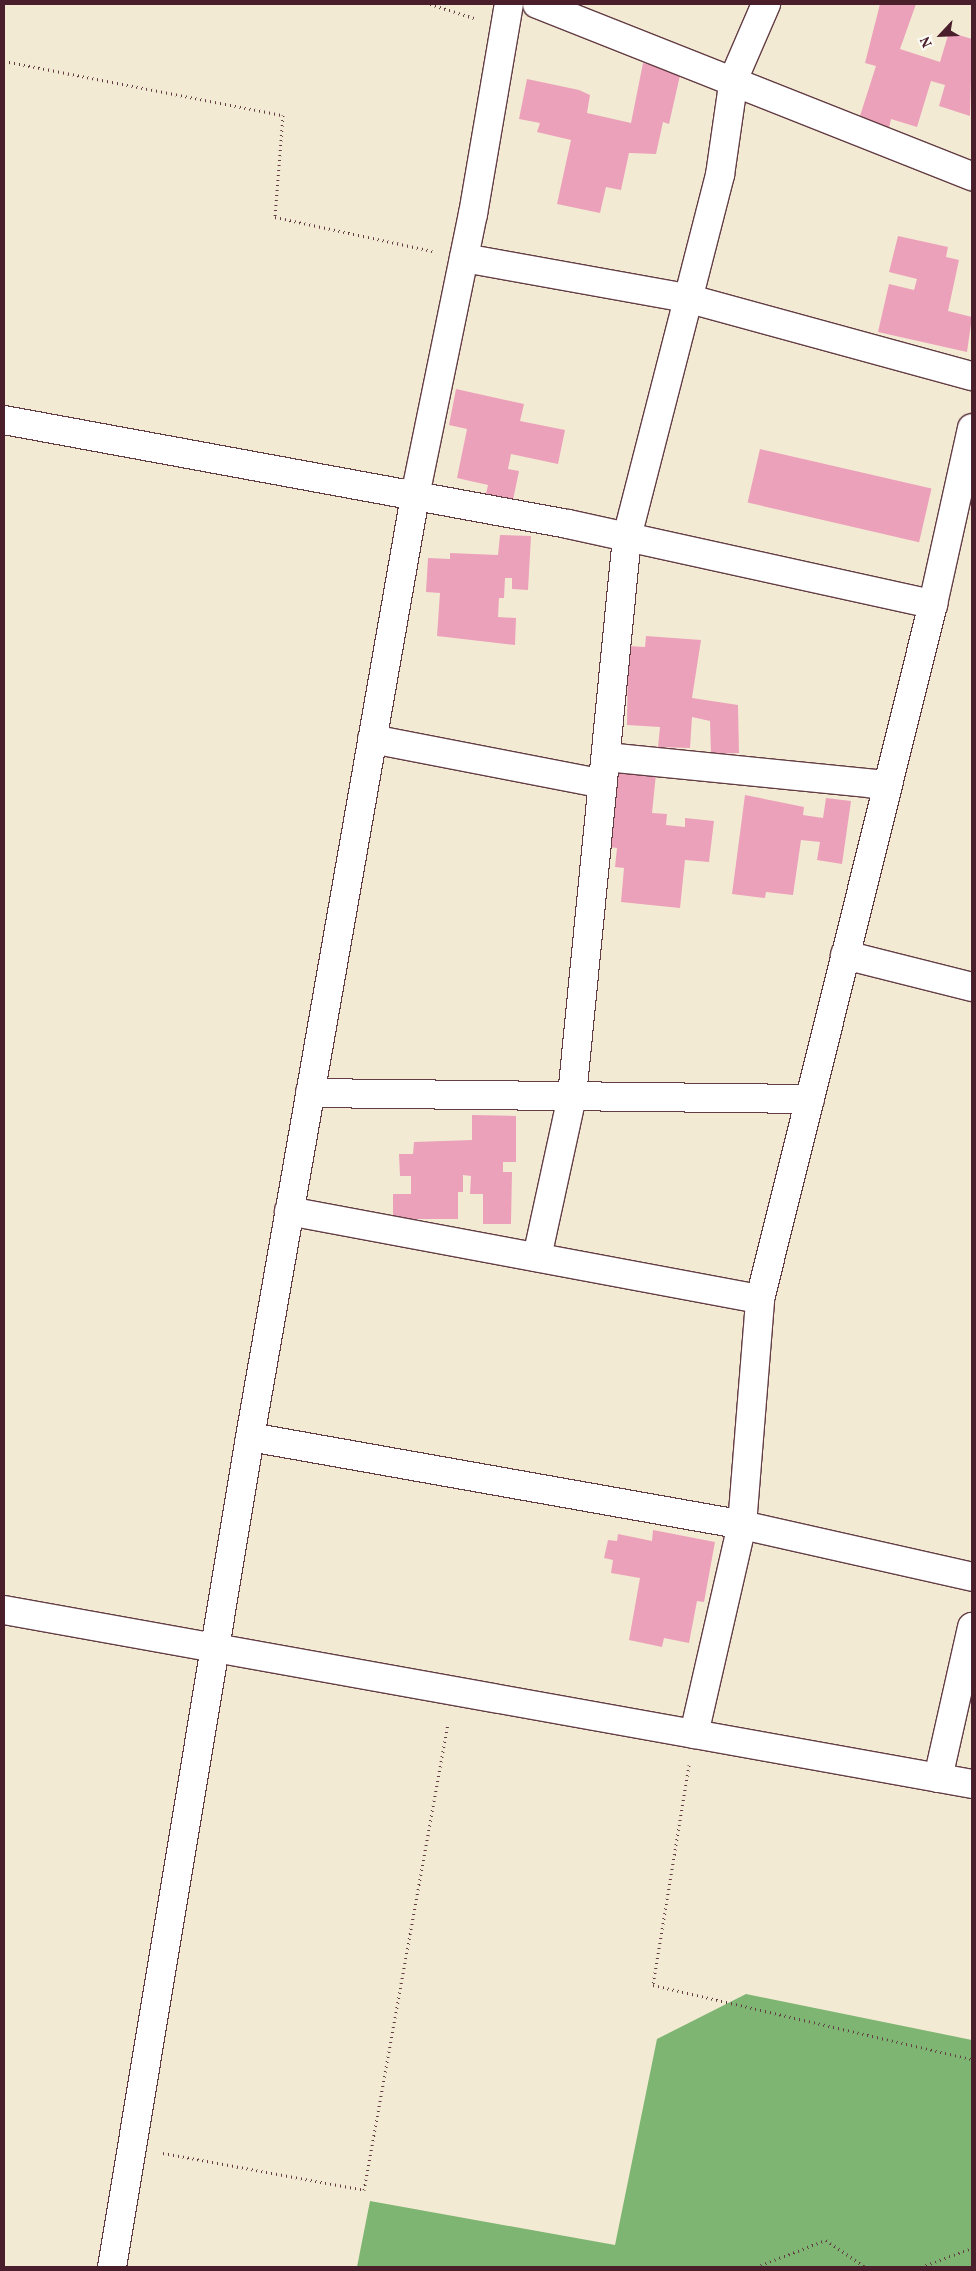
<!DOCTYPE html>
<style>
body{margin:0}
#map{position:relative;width:976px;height:2271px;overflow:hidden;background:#f3ead4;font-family:Vollkorn,serif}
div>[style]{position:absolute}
.forest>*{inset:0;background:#7eb572}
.building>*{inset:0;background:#eca1ba;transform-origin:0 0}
.path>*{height:3px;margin-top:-1.5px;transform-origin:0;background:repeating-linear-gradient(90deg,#633d44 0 1px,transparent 0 5px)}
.roads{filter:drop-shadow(1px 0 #633d44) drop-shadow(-1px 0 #633d44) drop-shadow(0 1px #633d44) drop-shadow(0 -1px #633d44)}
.street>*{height:28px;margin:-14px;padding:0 14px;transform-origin:14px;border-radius:14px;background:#fff}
span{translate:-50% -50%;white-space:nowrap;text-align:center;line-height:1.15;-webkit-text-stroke:5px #fdfcf7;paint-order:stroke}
.frame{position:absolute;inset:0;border:5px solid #4a1f2b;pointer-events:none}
.north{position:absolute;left:916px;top:10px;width:50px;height:50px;-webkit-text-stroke:4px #fdfcf7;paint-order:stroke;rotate:245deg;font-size:14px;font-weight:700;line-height:20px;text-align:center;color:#4a1f2b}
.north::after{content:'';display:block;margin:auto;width:18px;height:22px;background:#4a1f2b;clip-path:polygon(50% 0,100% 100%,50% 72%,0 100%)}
</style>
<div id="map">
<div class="forest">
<div style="clip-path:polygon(746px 1994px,972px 2040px,972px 2267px,357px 2267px,370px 2201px,615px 2245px,657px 2039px)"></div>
</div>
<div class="building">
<div style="clip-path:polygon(880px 4px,916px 4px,900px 49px,940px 62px,949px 32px,972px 39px,970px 116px,939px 106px,945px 85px,931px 81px,917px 127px,891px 119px,889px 128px,859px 119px,876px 66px,865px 63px)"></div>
<div style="clip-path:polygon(643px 63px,681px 71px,669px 124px,663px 122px,656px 154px,629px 153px,621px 190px,606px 187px,600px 213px,557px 204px,571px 140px,537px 132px,540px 123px,519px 119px,527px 79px,579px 90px,590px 95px,587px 113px,631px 123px)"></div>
<div style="clip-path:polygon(898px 236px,948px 247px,946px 257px,959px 260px,948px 311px,972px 317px,967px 352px,878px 332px,889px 284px,914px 290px,917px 279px,889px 272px)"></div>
<div style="clip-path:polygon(456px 389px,524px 404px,520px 421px,565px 430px,558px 464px,511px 454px,508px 469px,519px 471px,513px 500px,486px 494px,488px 485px,457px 478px,467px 429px,449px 425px)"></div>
<div style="left:760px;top:449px;width:176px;height:55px;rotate:13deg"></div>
<div style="clip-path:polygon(500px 535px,531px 536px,528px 590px,512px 589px,512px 578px,505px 578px,504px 598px,499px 598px,498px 617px,516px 618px,515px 645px,437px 636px,440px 593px,426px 592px,428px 558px,450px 559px,450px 553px,498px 555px)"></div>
<div style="clip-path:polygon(646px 636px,701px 640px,692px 698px,738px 705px,739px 753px,711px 754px,710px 721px,692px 717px,690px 748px,658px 747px,660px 727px,627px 725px,628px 646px,645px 647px)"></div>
<div style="clip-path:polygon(617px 770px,656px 774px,652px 813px,667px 814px,666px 825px,685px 827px,685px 818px,714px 821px,709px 862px,685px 860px,680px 908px,621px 902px,624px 868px,615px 867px,617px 848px,609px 847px)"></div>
<div style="clip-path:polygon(745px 795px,804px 807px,803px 815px,823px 818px,826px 798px,851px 801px,842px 864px,817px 860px,820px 842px,801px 840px,793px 895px,766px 892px,765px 898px,732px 894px)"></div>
<div style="clip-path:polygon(472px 1115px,516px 1116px,516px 1162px,503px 1162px,503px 1172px,512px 1172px,511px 1224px,483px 1224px,483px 1194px,470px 1194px,471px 1176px,463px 1175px,463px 1192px,458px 1192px,458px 1219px,393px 1219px,393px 1194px,411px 1194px,411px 1176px,400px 1176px,399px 1154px,413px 1154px,414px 1142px,472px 1140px)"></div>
<div style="clip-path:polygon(653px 1530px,715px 1542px,704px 1602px,697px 1601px,689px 1643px,664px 1638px,662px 1647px,629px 1640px,640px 1578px,611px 1573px,613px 1560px,604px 1558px,608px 1540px,617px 1541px,618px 1534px,652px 1541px)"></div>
</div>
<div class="path">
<div style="left:430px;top:4px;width:46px;rotate:17.7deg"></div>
<div style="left:4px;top:61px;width:284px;rotate:11deg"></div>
<div style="left:283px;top:115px;width:102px;rotate:94.5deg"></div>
<div style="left:275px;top:217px;width:161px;rotate:12.2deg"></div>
<div style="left:689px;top:1765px;width:223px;rotate:99.3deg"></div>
<div style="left:653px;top:1985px;width:327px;rotate:13.1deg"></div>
<div style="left:163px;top:2153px;width:204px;rotate:10.4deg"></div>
<div style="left:364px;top:2190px;width:474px;rotate:-79.8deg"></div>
<div style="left:756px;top:2267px;width:75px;rotate:-21.1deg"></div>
<div style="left:826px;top:2240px;width:47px;rotate:34.7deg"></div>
<div style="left:921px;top:2267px;width:54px;rotate:-20.4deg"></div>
</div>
<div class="roads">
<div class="street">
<div style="left:537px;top:4px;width:468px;rotate:21.6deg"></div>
<div style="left:464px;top:258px;width:226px;rotate:10.2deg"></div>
<div style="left:686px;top:298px;width:296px;rotate:15.3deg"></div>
<div style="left:4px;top:420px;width:574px;rotate:10.45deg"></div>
<div style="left:568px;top:524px;width:374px;rotate:12.4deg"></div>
<div style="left:372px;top:739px;width:235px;rotate:11deg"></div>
<div style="left:606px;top:757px;width:283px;rotate:5.7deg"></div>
<div style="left:845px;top:955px;width:131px;rotate:14.1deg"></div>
<div style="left:310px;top:1093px;width:500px;rotate:0.69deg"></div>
<div style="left:289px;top:1211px;width:479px;rotate:10.6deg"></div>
<div style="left:537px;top:1257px;width:165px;rotate:-77.7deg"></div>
<div style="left:572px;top:1096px;width:562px;rotate:-84.38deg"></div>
<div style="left:627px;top:537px;width:374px;rotate:-75.6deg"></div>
<div style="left:720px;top:175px;width:98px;rotate:-81.8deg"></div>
<div style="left:734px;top:78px;width:81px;rotate:-66.6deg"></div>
<div style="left:250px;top:1437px;width:500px;rotate:10.1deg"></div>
<div style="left:742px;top:1525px;width:236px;rotate:12.7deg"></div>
<div style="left:4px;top:1610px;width:984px;rotate:10.19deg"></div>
<div style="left:694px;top:1734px;width:214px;rotate:-77.1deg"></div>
<div style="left:742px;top:1525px;width:227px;rotate:-85.4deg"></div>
<div style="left:760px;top:1299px;width:716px;rotate:-76.02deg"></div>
<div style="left:933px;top:604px;width:180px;rotate:-77.5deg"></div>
<div style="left:938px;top:1778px;width:155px;rotate:-77.3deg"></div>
<div style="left:112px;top:2267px;width:841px;rotate:-80.56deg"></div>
<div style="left:250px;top:1437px;width:955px;rotate:-80.05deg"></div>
<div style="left:415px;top:496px;width:288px;rotate:-78.4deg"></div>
<div style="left:473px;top:214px;width:213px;rotate:-80.3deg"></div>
</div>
</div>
<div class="frame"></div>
<div class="north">N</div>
</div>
